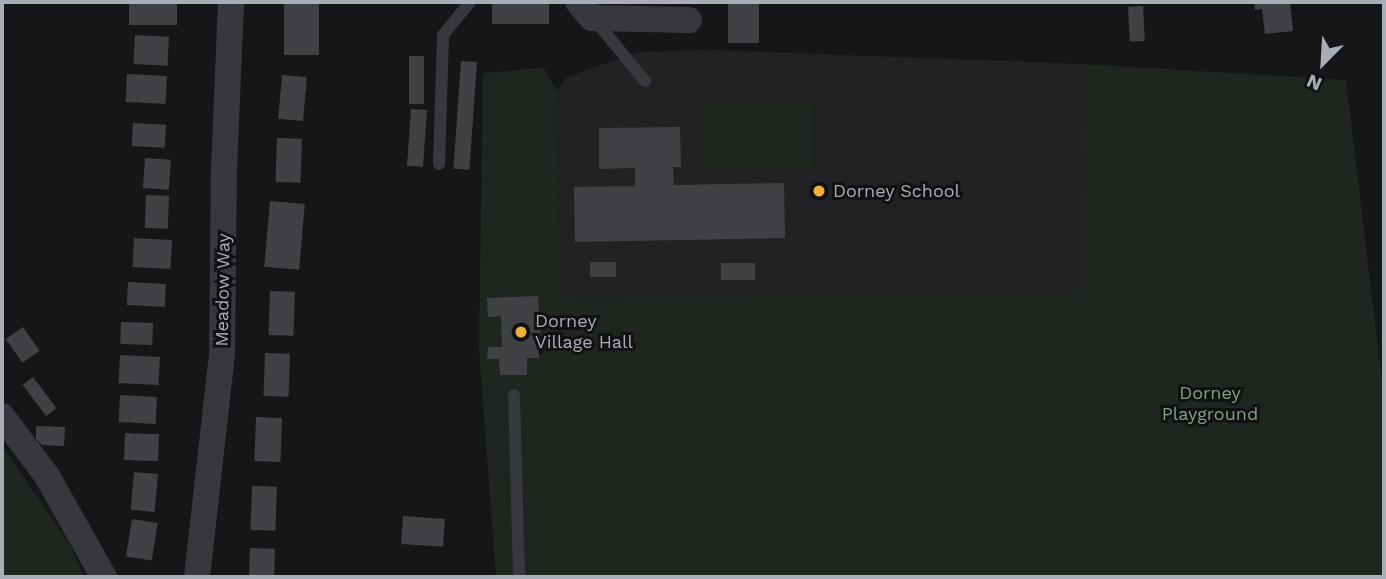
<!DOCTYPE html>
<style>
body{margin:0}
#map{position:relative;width:1386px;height:579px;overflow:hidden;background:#161618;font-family:"Work Sans",sans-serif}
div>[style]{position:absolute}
.built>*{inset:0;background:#222225}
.green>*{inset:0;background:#1e261f;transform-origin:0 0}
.building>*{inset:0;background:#404145;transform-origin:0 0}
.service>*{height:12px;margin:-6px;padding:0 6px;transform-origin:6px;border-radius:6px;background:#37383d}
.minor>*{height:26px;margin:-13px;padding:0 13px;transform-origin:13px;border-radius:13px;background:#37383d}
.dots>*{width:19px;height:19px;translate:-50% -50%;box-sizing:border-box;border:4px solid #111113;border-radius:50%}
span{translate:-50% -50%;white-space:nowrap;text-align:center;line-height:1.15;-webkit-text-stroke:6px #111113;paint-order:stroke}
.poi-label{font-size:18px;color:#a8adb8}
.left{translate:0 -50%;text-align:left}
.street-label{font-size:18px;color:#a8adb8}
.park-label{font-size:18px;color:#7fa381}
.frame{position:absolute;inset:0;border:4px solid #a8adb8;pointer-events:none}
.north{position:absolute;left:1288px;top:28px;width:70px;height:70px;-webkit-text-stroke:5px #111113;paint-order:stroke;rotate:204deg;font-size:19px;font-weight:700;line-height:28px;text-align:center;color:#a8adb8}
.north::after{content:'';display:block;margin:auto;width:24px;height:32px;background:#a8adb8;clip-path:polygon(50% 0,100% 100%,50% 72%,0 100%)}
</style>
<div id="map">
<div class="built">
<div style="clip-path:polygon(710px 50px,1082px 64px,1079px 291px,559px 297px,557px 91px,567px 77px,639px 52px)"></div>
</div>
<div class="green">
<div style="clip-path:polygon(1082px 64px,1346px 80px,1384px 398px,1384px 577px,496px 577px,479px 349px,483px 73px,544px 68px,557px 91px,560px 297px,1079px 291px)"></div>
<div style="left:812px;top:100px;width:72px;height:108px;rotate:90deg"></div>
<div style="clip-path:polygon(2px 446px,69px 543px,84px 577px,2px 577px)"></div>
</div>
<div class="building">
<div style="left:129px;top:2px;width:48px;height:23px"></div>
<div style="left:284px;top:2px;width:35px;height:53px"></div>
<div style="left:492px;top:2px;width:57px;height:22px"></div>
<div style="left:728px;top:2px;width:31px;height:41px"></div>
<div style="clip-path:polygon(1254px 2px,1290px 2px,1293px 31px,1265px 34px,1262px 9px,1255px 10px)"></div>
<div style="left:1143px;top:6px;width:35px;height:15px;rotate:87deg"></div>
<div style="left:135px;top:35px;width:34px;height:29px;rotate:3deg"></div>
<div style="left:409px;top:56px;width:15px;height:48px"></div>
<div style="left:461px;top:61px;width:16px;height:108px;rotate:4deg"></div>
<div style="left:127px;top:74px;width:40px;height:28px;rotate:3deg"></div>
<div style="left:282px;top:75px;width:25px;height:44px;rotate:5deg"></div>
<div style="left:411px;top:109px;width:16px;height:57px;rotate:4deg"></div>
<div style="left:133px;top:123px;width:33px;height:23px;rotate:3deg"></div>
<div style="clip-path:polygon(680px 127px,681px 167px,673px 167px,674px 185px,784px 183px,785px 238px,575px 242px,574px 187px,635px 186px,635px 168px,599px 169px,599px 128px)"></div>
<div style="left:277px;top:138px;width:25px;height:44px;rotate:2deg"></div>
<div style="left:145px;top:158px;width:26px;height:30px;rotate:4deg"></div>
<div style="left:146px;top:195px;width:23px;height:33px;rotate:2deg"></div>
<div style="left:270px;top:201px;width:35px;height:66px;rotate:5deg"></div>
<div style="left:134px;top:238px;width:38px;height:29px;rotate:3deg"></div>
<div style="left:590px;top:262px;width:26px;height:15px"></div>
<div style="left:721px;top:263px;width:34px;height:17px"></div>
<div style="left:128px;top:282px;width:38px;height:23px;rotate:3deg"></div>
<div style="left:270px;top:291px;width:25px;height:44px;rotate:2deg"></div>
<div style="clip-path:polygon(538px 296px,541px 348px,538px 348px,539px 358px,527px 358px,527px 375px,500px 375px,499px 359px,487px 359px,488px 347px,502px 347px,501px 316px,488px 317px,487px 298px)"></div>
<div style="left:121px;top:322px;width:32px;height:22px;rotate:2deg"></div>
<div style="left:23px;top:327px;width:29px;height:21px;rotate:55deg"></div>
<div style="left:265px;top:353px;width:25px;height:43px;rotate:2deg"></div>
<div style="left:120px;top:355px;width:40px;height:28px;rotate:3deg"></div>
<div style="left:33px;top:377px;width:39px;height:13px;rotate:53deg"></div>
<div style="left:120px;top:395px;width:37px;height:27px;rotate:3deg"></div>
<div style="left:256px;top:417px;width:26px;height:44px;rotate:2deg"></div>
<div style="clip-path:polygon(36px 426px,65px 427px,64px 446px,42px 445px,36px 439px)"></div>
<div style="left:125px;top:433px;width:34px;height:27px;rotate:2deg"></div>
<div style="left:134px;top:472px;width:24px;height:38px;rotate:5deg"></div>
<div style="left:252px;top:486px;width:25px;height:44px;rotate:2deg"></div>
<div style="left:403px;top:516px;width:42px;height:28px;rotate:4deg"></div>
<div style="left:132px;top:519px;width:26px;height:38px;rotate:9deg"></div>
<div style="left:250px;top:548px;width:25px;height:29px;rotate:2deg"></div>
</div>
<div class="service">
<div style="left:593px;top:18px;width:82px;rotate:50.5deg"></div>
<div style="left:439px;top:164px;width:129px;rotate:-88.2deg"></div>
<div style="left:443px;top:35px;width:43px;rotate:-50.7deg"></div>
<div style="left:514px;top:395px;width:182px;rotate:88.4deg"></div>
</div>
<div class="minor">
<div style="left:578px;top:2px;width:21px;rotate:49deg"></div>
<div style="left:592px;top:18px;width:97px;rotate:1.2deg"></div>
<div style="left:2px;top:416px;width:75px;rotate:53.1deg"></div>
<div style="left:47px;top:476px;width:116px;rotate:60.6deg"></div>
<div style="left:197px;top:577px;width:225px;rotate:-83.6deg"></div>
<div style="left:222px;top:353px;width:183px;rotate:-89.4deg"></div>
<div style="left:224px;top:170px;width:168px;rotate:-87.6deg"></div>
</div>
<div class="dots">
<div style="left:819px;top:191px;background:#f2b134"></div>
<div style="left:521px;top:332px;background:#f2b134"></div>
</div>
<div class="poi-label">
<span class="left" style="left:833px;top:191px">Dorney School</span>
<span class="left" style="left:535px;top:332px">Dorney<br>Village Hall</span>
</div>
<div class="street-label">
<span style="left:223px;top:290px;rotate:-89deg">Meadow Way</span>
</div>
<div class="park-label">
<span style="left:1210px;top:404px">Dorney<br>Playground</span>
</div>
<div class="frame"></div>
<div class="north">N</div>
</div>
